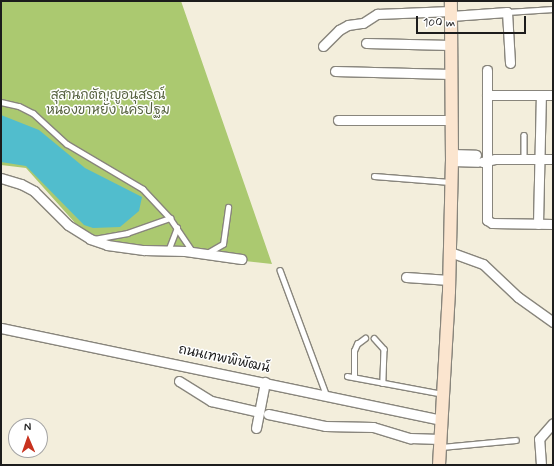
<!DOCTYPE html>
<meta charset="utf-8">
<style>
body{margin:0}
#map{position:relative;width:554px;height:466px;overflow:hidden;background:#f3eedc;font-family:Mynerve,"Playpen Sans Thai",sans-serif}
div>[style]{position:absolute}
.green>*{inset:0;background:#abc970}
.water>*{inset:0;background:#51bdcd}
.roads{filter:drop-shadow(1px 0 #88857c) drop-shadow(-1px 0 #88857c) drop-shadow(0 1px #88857c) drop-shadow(0 -1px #88857c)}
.lane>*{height:4.5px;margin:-2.25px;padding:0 2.25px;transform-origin:2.25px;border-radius:2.25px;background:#fff}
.street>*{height:9px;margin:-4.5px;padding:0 4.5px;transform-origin:4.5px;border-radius:4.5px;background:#fff}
.secondary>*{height:12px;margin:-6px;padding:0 6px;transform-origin:6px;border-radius:6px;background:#fbe5cf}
span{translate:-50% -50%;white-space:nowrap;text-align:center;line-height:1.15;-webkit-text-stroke:3px #fff;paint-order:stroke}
.park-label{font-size:13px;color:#55613e}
.street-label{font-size:13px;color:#1c1c1c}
.frame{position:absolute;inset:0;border:2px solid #1c1c1c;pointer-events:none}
.north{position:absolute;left:8px;top:418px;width:40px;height:40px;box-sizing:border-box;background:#fff;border:1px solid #a4a4a4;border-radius:50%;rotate:358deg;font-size:11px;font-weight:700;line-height:16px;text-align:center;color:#1c1c1c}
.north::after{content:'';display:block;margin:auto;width:14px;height:18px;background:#c8321e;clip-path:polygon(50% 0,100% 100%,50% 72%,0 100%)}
.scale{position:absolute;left:416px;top:16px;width:110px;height:18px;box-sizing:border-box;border:2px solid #1c1c1c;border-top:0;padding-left:5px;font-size:12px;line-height:14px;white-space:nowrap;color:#1c1c1c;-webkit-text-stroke:3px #fff;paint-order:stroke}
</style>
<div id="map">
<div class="green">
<div style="clip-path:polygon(1px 1px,181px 1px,272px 264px,139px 249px,106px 243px,84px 233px,26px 168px,1px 165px)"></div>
</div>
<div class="water">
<div style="clip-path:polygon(1px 115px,39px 130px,85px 168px,142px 197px,139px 211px,120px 227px,93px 228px,84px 225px,26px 166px,1px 162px)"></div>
</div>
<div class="roads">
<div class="lane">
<div style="left:507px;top:12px;width:46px;rotate:-3.7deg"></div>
<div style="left:1px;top:102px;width:18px;rotate:13deg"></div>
<div style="left:19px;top:106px;width:16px;rotate:27deg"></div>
<div style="left:33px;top:113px;width:46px;rotate:42.4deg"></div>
<div style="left:67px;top:144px;width:88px;rotate:30.6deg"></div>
<div style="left:143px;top:189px;width:40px;rotate:47deg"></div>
<div style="left:170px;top:218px;width:40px;rotate:56deg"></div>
<div style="left:524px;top:135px;width:24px;rotate:90deg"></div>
<div style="left:374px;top:176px;width:76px;rotate:4.5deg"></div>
<div style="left:94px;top:239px;width:34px;rotate:-10deg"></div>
<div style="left:127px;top:233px;width:46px;rotate:-19.2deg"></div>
<div style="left:168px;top:251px;width:25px;rotate:-69deg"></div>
<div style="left:209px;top:252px;width:16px;rotate:-30deg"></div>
<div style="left:223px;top:244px;width:37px;rotate:-82deg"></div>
<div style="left:280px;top:270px;width:132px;rotate:69.6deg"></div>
<div style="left:374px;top:338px;width:15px;rotate:48deg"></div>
<div style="left:384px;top:349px;width:34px;rotate:92deg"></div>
<div style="left:347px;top:376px;width:98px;rotate:10.6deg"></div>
<div style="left:354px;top:376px;width:25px;rotate:-90deg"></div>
<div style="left:354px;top:351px;width:8px;rotate:-67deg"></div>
<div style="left:357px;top:344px;width:10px;rotate:-37deg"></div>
<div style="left:441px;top:447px;width:75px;rotate:-5.3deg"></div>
</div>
<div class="street">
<div style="left:451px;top:16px;width:56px;rotate:-4.1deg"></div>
<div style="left:507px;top:12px;width:51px;rotate:86.6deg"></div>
<div style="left:366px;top:43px;width:85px;rotate:1.3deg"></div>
<div style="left:323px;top:46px;width:23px;rotate:-45deg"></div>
<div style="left:339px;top:30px;width:10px;rotate:-29deg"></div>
<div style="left:348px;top:25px;width:15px;rotate:-8deg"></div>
<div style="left:363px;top:23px;width:17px;rotate:-33deg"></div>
<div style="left:377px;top:14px;width:74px;rotate:-2.3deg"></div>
<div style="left:487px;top:70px;width:150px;rotate:90deg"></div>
<div style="left:487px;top:220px;width:6px;rotate:31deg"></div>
<div style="left:492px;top:223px;width:61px;rotate:0.9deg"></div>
<div style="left:335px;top:71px;width:116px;rotate:1.5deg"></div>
<div style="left:487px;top:95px;width:66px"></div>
<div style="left:338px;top:120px;width:114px"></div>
<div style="left:452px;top:154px;width:24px;rotate:2deg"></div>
<div style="left:452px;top:161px;width:25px;rotate:2deg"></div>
<div style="left:482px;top:162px;width:13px;rotate:-13deg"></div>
<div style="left:495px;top:159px;width:58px"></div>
<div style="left:1px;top:178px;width:21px;rotate:17deg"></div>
<div style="left:21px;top:184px;width:15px;rotate:28deg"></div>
<div style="left:34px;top:191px;width:48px;rotate:45deg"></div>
<div style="left:68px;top:225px;width:26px;rotate:32deg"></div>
<div style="left:90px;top:239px;width:18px;rotate:19deg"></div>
<div style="left:107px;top:245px;width:37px;rotate:8deg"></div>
<div style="left:144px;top:250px;width:41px;rotate:1.4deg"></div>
<div style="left:185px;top:251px;width:57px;rotate:8.1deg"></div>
<div style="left:538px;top:224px;width:129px;rotate:-88.7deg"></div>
<div style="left:450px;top:252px;width:35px;rotate:20deg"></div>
<div style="left:483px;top:264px;width:48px;rotate:43.3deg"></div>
<div style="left:518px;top:297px;width:43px;rotate:35.5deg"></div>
<div style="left:406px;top:277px;width:43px;rotate:4deg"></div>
<div style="left:1px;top:328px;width:450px;rotate:11.8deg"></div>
<div style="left:179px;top:381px;width:38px;rotate:32deg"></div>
<div style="left:211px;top:401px;width:49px;rotate:12.9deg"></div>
<div style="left:268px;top:414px;width:58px;rotate:11.9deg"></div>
<div style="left:325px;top:426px;width:48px;rotate:1.2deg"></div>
<div style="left:373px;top:427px;width:39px;rotate:17deg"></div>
<div style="left:410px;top:438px;width:30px;rotate:2deg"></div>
<div style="left:256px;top:428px;width:47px;rotate:-78.9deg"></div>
<div style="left:541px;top:465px;width:26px;rotate:-94deg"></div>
<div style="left:539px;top:439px;width:21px;rotate:-49deg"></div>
</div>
<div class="secondary">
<div style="left:439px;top:465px;width:174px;rotate:-86.7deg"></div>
<div style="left:449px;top:291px;width:130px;rotate:-88.7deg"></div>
<div style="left:452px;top:161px;width:160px;rotate:-90.4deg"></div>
</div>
</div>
<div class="park-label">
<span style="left:108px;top:104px">สุสานกตัญญูอนุสรณ์<br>หนองขาหยั่ง นครปฐม</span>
</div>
<div class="street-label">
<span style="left:224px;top:360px;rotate:12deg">ถนนเทพพิพัฒน์</span>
</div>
<div class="frame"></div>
<div class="north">N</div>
<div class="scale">100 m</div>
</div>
